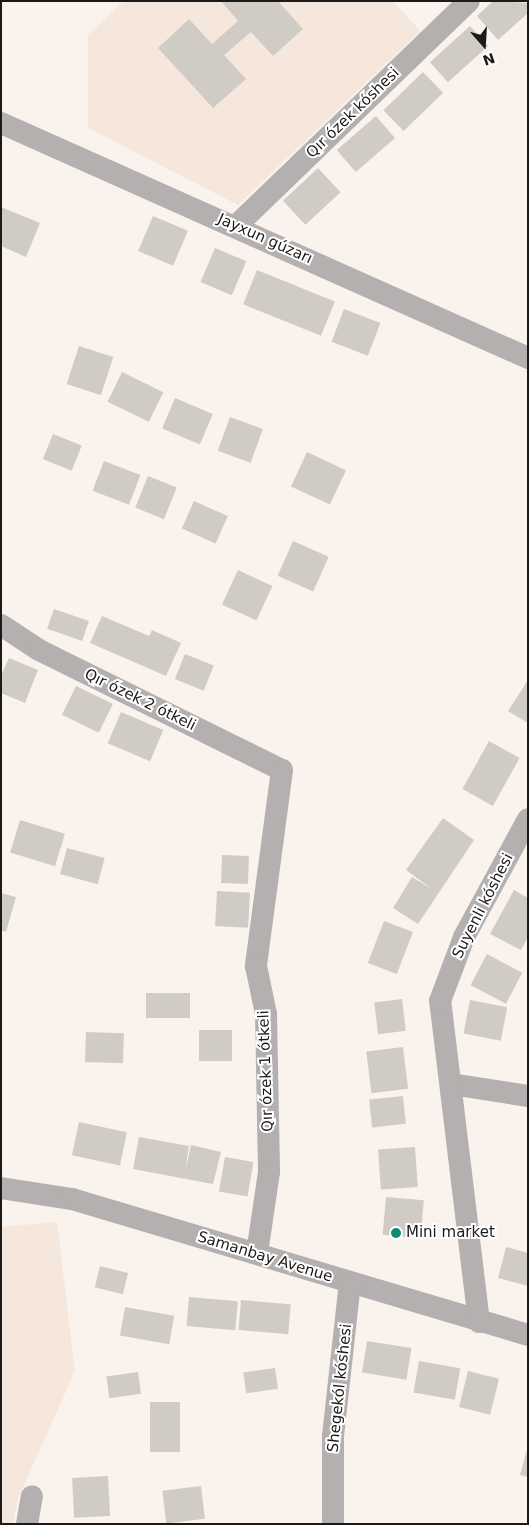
<!DOCTYPE html>
<meta charset="utf-8">
<style>
body{margin:0}
#map{position:relative;width:529px;height:1525px;overflow:hidden;background:#faf2ed;font-family:"DejaVu Sans",sans-serif}
div>[style]{position:absolute}
.built>*{inset:0;background:#f5e7dc}
.building>*{inset:0;background:#d0ccc5;transform-origin:0 0}
.minor>*{height:22px;margin:-11px;padding:0 11px;transform-origin:11px;border-radius:11px;background:#b4b0af}
.dots>*{width:14px;height:14px;translate:-50% -50%;box-sizing:border-box;border:2px solid #fff;border-radius:50%}
span{translate:-50% -50%;white-space:nowrap;text-align:center;line-height:1.15;-webkit-text-stroke:4px #fff;paint-order:stroke}
.street-label{font-size:15px;color:#1c1a18}
.poi-label{font-size:15px;color:#1c1a18}
.left{translate:0 -50%;text-align:left}
.frame{position:absolute;inset:0;border:2px solid #1c1a18;pointer-events:none}
.north{position:absolute;left:459px;top:20px;width:50px;height:50px;-webkit-text-stroke:4px #fff;paint-order:stroke;rotate:161deg;font-size:14px;font-weight:700;line-height:20px;text-align:center;color:#1c1a18}
.north::after{content:'';display:block;margin:auto;width:18px;height:22px;background:#1c1a18;clip-path:polygon(50% 0,100% 100%,50% 72%,0 100%)}
</style>
<div id="map">
<div class="built">
<div style="clip-path:polygon(124px 1px,393px 1px,420px 31px,238px 205px,88px 128px,88px 35px)"></div>
<div style="clip-path:polygon(57px 1222px,75px 1371px,17px 1501px,13px 1524px,1px 1524px,1px 1227px)"></div>
</div>
<div class="building">
<div style="clip-path:polygon(221px 1px,278px 1px,303px 29px,273px 56px,251px 32px,224px 55px,246px 79px,213px 108px,158px 48px,189px 19px,212px 44px,238px 21px)"></div>
<div style="clip-path:polygon(493px 1px,528px 3px,528px 13px,498px 40px,477px 16px)"></div>
<div style="left:470px;top:26px;width:27px;height:54px;rotate:48deg"></div>
<div style="left:423px;top:72px;width:29px;height:55px;rotate:46deg"></div>
<div style="left:376px;top:116px;width:29px;height:52px;rotate:49deg"></div>
<div style="left:318px;top:168px;width:33px;height:48px;rotate:47deg"></div>
<div style="clip-path:polygon(1px 207px,40px 223px,26px 257px,1px 246px)"></div>
<div style="left:153px;top:216px;width:38px;height:38px;rotate:23deg"></div>
<div style="left:215px;top:248px;width:34px;height:37px;rotate:23deg"></div>
<div style="left:257px;top:270px;width:84px;height:37px;rotate:22deg"></div>
<div style="left:344px;top:309px;width:39px;height:35px;rotate:21deg"></div>
<div style="left:79px;top:346px;width:36px;height:40px;rotate:18deg"></div>
<div style="left:122px;top:372px;width:46px;height:33px;rotate:26deg"></div>
<div style="left:175px;top:398px;width:41px;height:33px;rotate:23deg"></div>
<div style="left:230px;top:417px;width:35px;height:36px;rotate:20deg"></div>
<div style="left:53px;top:434px;width:31px;height:27px;rotate:22deg"></div>
<div style="left:307px;top:452px;width:43px;height:38px;rotate:25deg"></div>
<div style="left:104px;top:461px;width:39px;height:32px;rotate:21deg"></div>
<div style="left:148px;top:476px;width:31px;height:34px;rotate:22deg"></div>
<div style="left:194px;top:501px;width:37px;height:30px;rotate:24deg"></div>
<div style="left:293px;top:541px;width:39px;height:38px;rotate:24deg"></div>
<div style="left:238px;top:570px;width:38px;height:38px;rotate:25deg"></div>
<div style="left:54px;top:609px;width:37px;height:21px;rotate:19deg"></div>
<div style="clip-path:polygon(102px 616px,149px 636px,152px 630px,181px 643px,166px 676px,90px 643px)"></div>
<div style="left:185px;top:654px;width:31px;height:27px;rotate:22deg"></div>
<div style="clip-path:polygon(9px 658px,38px 670px,25px 703px,1px 693px,1px 676px)"></div>
<div style="clip-path:polygon(528px 680px,528px 723px,508px 711px)"></div>
<div style="left:76px;top:686px;width:41px;height:32px;rotate:26deg"></div>
<div style="left:121px;top:712px;width:46px;height:34px;rotate:23deg"></div>
<div style="left:489px;top:741px;width:35px;height:55px;rotate:29deg"></div>
<div style="clip-path:polygon(443px 818px,474px 840px,418px 924px,393px 908px,412px 877px,432px 889px,406px 870px)"></div>
<div style="left:20px;top:820px;width:47px;height:34px;rotate:17deg"></div>
<div style="left:67px;top:848px;width:39px;height:27px;rotate:15deg"></div>
<div style="left:222px;top:855px;width:27px;height:28px;rotate:2deg"></div>
<div style="clip-path:polygon(514px 890px,528px 898px,528px 937px,521px 950px,490px 934px)"></div>
<div style="left:217px;top:891px;width:33px;height:35px;rotate:3deg"></div>
<div style="clip-path:polygon(1px 893px,16px 897px,6px 932px,1px 930px)"></div>
<div style="left:384px;top:921px;width:31px;height:45px;rotate:21deg"></div>
<div style="left:487px;top:954px;width:40px;height:35px;rotate:28deg"></div>
<div style="left:146px;top:993px;width:44px;height:25px"></div>
<div style="left:402px;top:999px;width:32px;height:28px;rotate:83deg"></div>
<div style="left:470px;top:1000px;width:38px;height:34px;rotate:11deg"></div>
<div style="left:199px;top:1030px;width:33px;height:31px"></div>
<div style="left:86px;top:1032px;width:38px;height:30px;rotate:2deg"></div>
<div style="left:403px;top:1047px;width:42px;height:37px;rotate:83deg"></div>
<div style="left:403px;top:1096px;width:28px;height:34px;rotate:84deg"></div>
<div style="left:79px;top:1122px;width:49px;height:34px;rotate:12deg"></div>
<div style="clip-path:polygon(139px 1137px,189px 1146px,185px 1172px,191px 1145px,221px 1152px,213px 1184px,133px 1169px)"></div>
<div style="left:415px;top:1147px;width:40px;height:37px;rotate:86deg"></div>
<div style="left:225px;top:1157px;width:29px;height:35px;rotate:10deg"></div>
<div style="left:386px;top:1197px;width:38px;height:38px;rotate:5deg"></div>
<div style="clip-path:polygon(506px 1247px,528px 1253px,528px 1286px,498px 1278px)"></div>
<div style="left:100px;top:1266px;width:29px;height:22px;rotate:14deg"></div>
<div style="left:189px;top:1297px;width:49px;height:29px;rotate:5deg"></div>
<div style="left:241px;top:1300px;width:50px;height:30px;rotate:5deg"></div>
<div style="left:125px;top:1307px;width:50px;height:29px;rotate:10deg"></div>
<div style="left:367px;top:1341px;width:45px;height:32px;rotate:9deg"></div>
<div style="left:419px;top:1361px;width:42px;height:32px;rotate:10deg"></div>
<div style="left:275px;top:1368px;width:21px;height:32px;rotate:82deg"></div>
<div style="left:468px;top:1371px;width:32px;height:37px;rotate:14deg"></div>
<div style="left:138px;top:1372px;width:22px;height:32px;rotate:82deg"></div>
<div style="left:150px;top:1402px;width:30px;height:50px"></div>
<div style="clip-path:polygon(528px 1446px,528px 1477px,520px 1475px)"></div>
<div style="left:108px;top:1476px;width:40px;height:36px;rotate:87deg"></div>
<div style="left:201px;top:1486px;width:33px;height:39px;rotate:83deg"></div>
</div>
<div class="minor">
<div style="left:1px;top:123px;width:577px;rotate:24.03deg"></div>
<div style="left:237px;top:225px;width:322px;rotate:-44deg"></div>
<div style="left:1px;top:625px;width:45px;rotate:33.3deg"></div>
<div style="left:39px;top:650px;width:271px;rotate:26.3deg"></div>
<div style="left:282px;top:770px;width:198px;rotate:97.6deg"></div>
<div style="left:256px;top:966px;width:49px;rotate:78.2deg"></div>
<div style="left:266px;top:1014px;width:158px;rotate:88.9deg"></div>
<div style="left:269px;top:1172px;width:82px;rotate:98.4deg"></div>
<div style="left:451px;top:1084px;width:78px;rotate:8.9deg"></div>
<div style="left:1px;top:1188px;width:72px;rotate:8.8deg"></div>
<div style="left:72px;top:1199px;width:476px;rotate:16.6deg"></div>
<div style="left:479px;top:1322px;width:323px;rotate:-96.9deg"></div>
<div style="left:440px;top:1001px;width:68px;rotate:-69.4deg"></div>
<div style="left:464px;top:937px;width:134px;rotate:-61.5deg"></div>
<div style="left:27px;top:1524px;width:28px;rotate:-80deg"></div>
<div style="left:333px;top:1524px;width:88px;rotate:-90deg"></div>
<div style="left:333px;top:1436px;width:154px;rotate:-83.7deg"></div>
</div>
<div class="dots">
<div style="left:396px;top:1233px;background:#118a6d"></div>
</div>
<div class="street-label">
<span style="left:353px;top:113px;rotate:-44deg">Qır ózek kóshesi</span>
<span style="left:265px;top:239px;rotate:24deg">Jayxun gúzarı</span>
<span style="left:140px;top:700px;rotate:26deg">Qır ózek 2 ótkeli</span>
<span style="left:483px;top:906px;rotate:-63deg">Suyenli kóshesi</span>
<span style="left:266px;top:1071px;rotate:-92deg">Qır ózek 1 ótkeli</span>
<span style="left:265px;top:1257px;rotate:17deg">Samanbay Avenue</span>
<span style="left:340px;top:1388px;rotate:-84deg">Shegekól kóshesi</span>
</div>
<div class="poi-label">
<span class="left" style="left:406px;top:1233px">Mini market</span>
</div>
<div class="frame"></div>
<div class="north">N</div>
</div>
